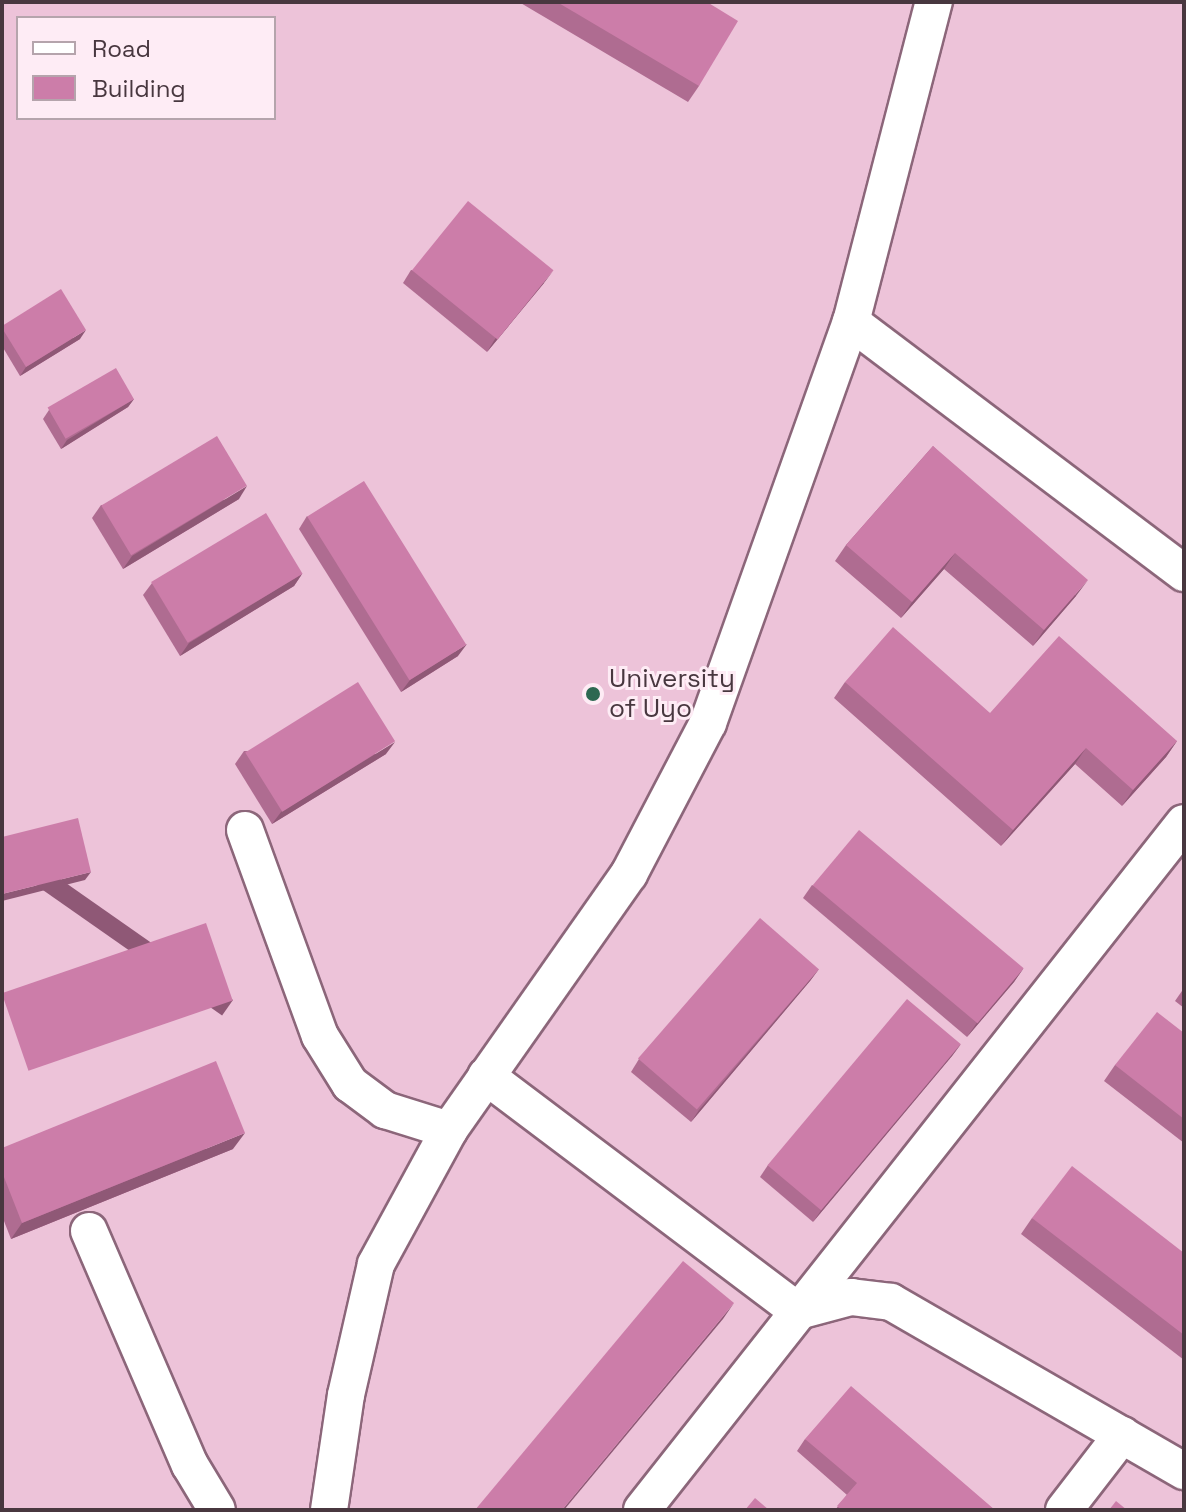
<!DOCTYPE html>
<style>
body{margin:0}
#map{position:relative;width:1186px;height:1512px;overflow:hidden;background:#edc3d9;font-family:"Space Grotesk",sans-serif}
div>[style]{position:absolute}
.roads{filter:drop-shadow(2px 0 #8c667a) drop-shadow(-2px 0 #8c667a) drop-shadow(0 2px #8c667a) drop-shadow(0 -2px #8c667a)}
.minor>*{height:36px;margin:-18px;padding:0 18px;transform-origin:18px;border-radius:18px;background:#fff}
.wall>*{inset:0;background:#af6c91}
.shaded-wall>*{inset:0;background:#8f5876;transform-origin:0 0}
.building>*{inset:0;background:#cc7da9;transform-origin:0 0}
.dots>*{width:22px;height:22px;translate:-50% -50%;box-sizing:border-box;border:4px solid #feecf5;border-radius:50%}
span{translate:-50% -50%;white-space:nowrap;text-align:center;line-height:1.15;-webkit-text-stroke:6px #feecf5;paint-order:stroke}
.poi-label{font-size:26px;color:#48373f}
.left{translate:0 -50%;text-align:left}
.frame{position:absolute;inset:0;border:4px solid #48373f;pointer-events:none}
.legend{position:absolute;left:16px;top:16px;width:260px;height:104px;box-sizing:border-box;background:#feecf5;border:2px solid #b5a4ac;margin:0;padding:10px 14px;list-style:none;font-size:24px;color:#48373f}
.legend li{display:flex;align-items:center;gap:16px;height:40px}
.legend b{width:40px;border:2px solid #b5a4ac}
</style>
<div id="map">
<div class="roads">
<div class="minor">
<div style="left:851px;top:322px;width:417px;rotate:37deg"></div>
<div style="left:245px;top:830px;width:219px;rotate:70deg"></div>
<div style="left:320px;top:1036px;width:57px;rotate:58deg"></div>
<div style="left:350px;top:1084px;width:44px;rotate:36.6deg"></div>
<div style="left:385px;top:1110px;width:67px;rotate:17.4deg"></div>
<div style="left:486px;top:1076px;width:391px;rotate:37deg"></div>
<div style="left:798px;top:1311px;width:55px;rotate:-14.8deg"></div>
<div style="left:851px;top:1297px;width:40px;rotate:7.1deg"></div>
<div style="left:891px;top:1302px;width:338px;rotate:30deg"></div>
<div style="left:89px;top:1231px;width:255px;rotate:66.7deg"></div>
<div style="left:190px;top:1465px;width:52px;rotate:59deg"></div>
<div style="left:329px;top:1510px;width:116px;rotate:-81.6deg"></div>
<div style="left:346px;top:1395px;width:134px;rotate:-77.1deg"></div>
<div style="left:376px;top:1264px;width:153px;rotate:-61.4deg"></div>
<div style="left:449px;top:1130px;width:313px;rotate:-54.9deg"></div>
<div style="left:629px;top:874px;width:170px;rotate:-62.4deg"></div>
<div style="left:708px;top:723px;width:426px;rotate:-70.4deg"></div>
<div style="left:851px;top:322px;width:331px;rotate:-75.5deg"></div>
<div style="left:642px;top:1510px;width:875px;rotate:-51.73deg"></div>
<div style="left:1064px;top:1510px;width:95px;rotate:-52.3deg"></div>
</div>
</div>
<div class="wall">
<div style="clip-path:polygon(519px 2px,707px 2px,699px 86px,688px 102px)"></div>
<div style="clip-path:polygon(411px 270px,544px 283px,487px 352px,403px 283px)"></div>
<div style="clip-path:polygon(2px 326px,80px 339px,20px 376px,2px 346px)"></div>
<div style="clip-path:polygon(134px 399px,128px 407px,61px 449px,43px 419px,49px 410px)"></div>
<div style="clip-path:polygon(933px 446px,1076px 596px,1033px 646px,944px 569px,901px 618px,835px 561px,846px 545px)"></div>
<div style="clip-path:polygon(239px 499px,123px 569px,92px 518px,101px 505px)"></div>
<div style="clip-path:polygon(307px 516px,458px 656px,401px 692px,299px 529px)"></div>
<div style="clip-path:polygon(302px 574px,294px 586px,180px 656px,143px 595px,152px 583px)"></div>
<div style="clip-path:polygon(845px 682px,990px 713px,1177px 741px,1166px 757px,1122px 806px,1075px 764px,1001px 846px,834px 698px)"></div>
<div style="clip-path:polygon(244px 751px,386px 754px,272px 824px,235px 764px)"></div>
<div style="clip-path:polygon(812px 885px,1023px 969px,1014px 982px,967px 1037px,803px 898px)"></div>
<div style="clip-path:polygon(819px 969px,810px 981px,691px 1122px,631px 1072px,639px 1059px)"></div>
<div style="clip-path:polygon(1184px 988px,1184px 1008px,1175px 1001px)"></div>
<div style="clip-path:polygon(1184px 1033px,1184px 1143px,1104px 1081px,1115px 1065px)"></div>
<div style="clip-path:polygon(961px 1044px,952px 1056px,813px 1222px,760px 1177px,768px 1165px)"></div>
<div style="clip-path:polygon(2px 1148px,233px 1149px,11px 1239px,2px 1216px)"></div>
<div style="clip-path:polygon(1032px 1218px,1184px 1253px,1184px 1360px,1021px 1234px)"></div>
<div style="clip-path:polygon(805px 1439px,995px 1510px,835px 1510px,847px 1495px,797px 1451px)"></div>
</div>
<div class="shaded-wall">
<div style="clip-path:polygon(553px 271px,544px 283px,487px 352px,495px 339px)"></div>
<div style="clip-path:polygon(86px 330px,80px 339px,20px 376px,26px 367px)"></div>
<div style="clip-path:polygon(134px 399px,128px 407px,61px 449px,67px 440px)"></div>
<div style="clip-path:polygon(247px 486px,239px 499px,123px 569px,132px 556px)"></div>
<div style="clip-path:polygon(955px 553px,944px 569px,901px 618px,912px 602px)"></div>
<div style="clip-path:polygon(302px 574px,294px 586px,180px 656px,189px 643px)"></div>
<div style="clip-path:polygon(1088px 580px,1076px 596px,1033px 646px,1044px 630px)"></div>
<div style="clip-path:polygon(467px 644px,458px 656px,401px 692px,410px 680px)"></div>
<div style="clip-path:polygon(1177px 741px,1166px 757px,1122px 806px,1133px 790px)"></div>
<div style="clip-path:polygon(395px 742px,386px 754px,272px 824px,281px 812px)"></div>
<div style="clip-path:polygon(1086px 748px,1075px 764px,1001px 846px,1013px 830px)"></div>
<div style="clip-path:polygon(91px 872px,85px 880px,2px 901px,2px 894px)"></div>
<div style="clip-path:polygon(819px 969px,810px 981px,691px 1122px,699px 1110px)"></div>
<div style="clip-path:polygon(1023px 969px,1014px 982px,967px 1037px,976px 1024px)"></div>
<div style="left:233px;top:1000px;width:19px;height:245px;rotate:125deg"></div>
<div style="clip-path:polygon(961px 1044px,952px 1056px,813px 1222px,822px 1209px)"></div>
<div style="clip-path:polygon(245px 1133px,233px 1149px,11px 1239px,22px 1223px)"></div>
<div style="clip-path:polygon(734px 1303px,723px 1319px,564px 1510px,562px 1510px)"></div>
</div>
<div class="building">
<div style="clip-path:polygon(557px 2px,707px 2px,738px 21px,699px 86px)"></div>
<div style="left:468px;top:201px;width:110px;height:89px;rotate:39deg"></div>
<div style="clip-path:polygon(61px 289px,86px 330px,26px 367px,2px 328px,2px 326px)"></div>
<div style="left:116px;top:368px;width:36px;height:79px;rotate:60deg"></div>
<div style="left:217px;top:436px;width:58px;height:135px;rotate:59deg"></div>
<div style="clip-path:polygon(933px 446px,1088px 580px,1044px 630px,955px 553px,912px 602px,846px 545px)"></div>
<div style="left:364px;top:481px;width:193px;height:67px;rotate:58deg"></div>
<div style="left:266px;top:513px;width:71px;height:134px;rotate:59deg"></div>
<div style="clip-path:polygon(893px 627px,990px 713px,1059px 636px,1177px 741px,1133px 790px,1086px 748px,1013px 830px,845px 682px)"></div>
<div style="left:358px;top:682px;width:70px;height:133px;rotate:58deg"></div>
<div style="clip-path:polygon(78px 818px,91px 872px,2px 894px,2px 837px)"></div>
<div style="left:859px;top:830px;width:215px;height:72px;rotate:40deg"></div>
<div style="left:760px;top:918px;width:78px;height:186px;rotate:41deg"></div>
<div style="left:206px;top:923px;width:82px;height:216px;rotate:71deg"></div>
<div style="left:907px;top:999px;width:70px;height:217px;rotate:40deg"></div>
<div style="clip-path:polygon(1157px 1012px,1184px 1033px,1184px 1119px,1115px 1065px)"></div>
<div style="clip-path:polygon(216px 1061px,245px 1133px,22px 1223px,2px 1172px,2px 1148px)"></div>
<div style="clip-path:polygon(1072px 1166px,1184px 1253px,1184px 1335px,1032px 1218px)"></div>
<div style="clip-path:polygon(683px 1261px,734px 1303px,562px 1510px,475px 1510px)"></div>
<div style="clip-path:polygon(851px 1386px,995px 1510px,842px 1510px,837px 1506px,857px 1483px,805px 1439px)"></div>
<div style="clip-path:polygon(755px 1498px,769px 1510px,745px 1510px)"></div>
<div style="clip-path:polygon(1116px 1501px,1127px 1510px,1109px 1510px)"></div>
</div>
<div class="dots">
<div style="left:593px;top:694px;background:#2d6851"></div>
</div>
<div class="poi-label">
<span class="left" style="left:609px;top:694px">University<br>of Uyo</span>
</div>
<div class="frame"></div>
<ul class="legend">
<li><b style="height:10px;background:#fff"></b>Road</li>
<li><b style="height:22px;background:#cc7da9"></b>Building</li>
</ul>
</div>
